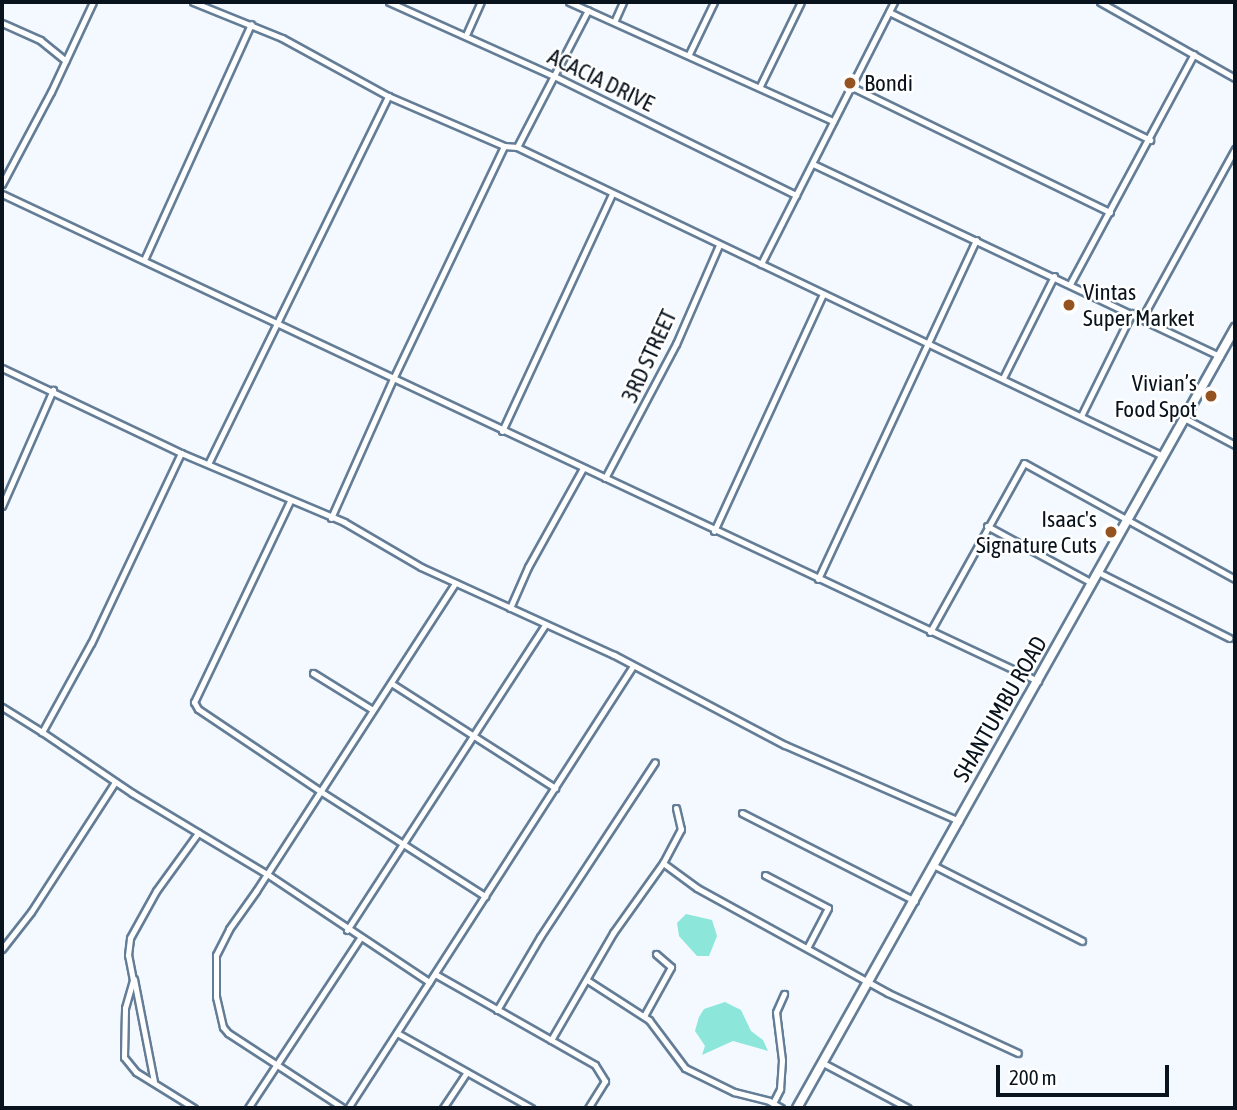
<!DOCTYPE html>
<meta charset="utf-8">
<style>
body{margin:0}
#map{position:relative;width:1237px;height:1110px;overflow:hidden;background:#f3f9ff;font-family:"Asap Condensed",sans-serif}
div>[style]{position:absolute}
.water>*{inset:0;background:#8ce7da}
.roads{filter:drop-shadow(2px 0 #647d97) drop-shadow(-2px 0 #647d97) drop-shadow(0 2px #647d97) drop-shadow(0 -2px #647d97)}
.street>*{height:5px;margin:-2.5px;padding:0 2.5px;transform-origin:2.5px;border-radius:2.5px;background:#fff}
.secondary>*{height:8px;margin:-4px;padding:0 4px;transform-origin:4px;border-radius:4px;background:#fff}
.dots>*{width:19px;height:19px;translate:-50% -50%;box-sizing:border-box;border:4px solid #fff;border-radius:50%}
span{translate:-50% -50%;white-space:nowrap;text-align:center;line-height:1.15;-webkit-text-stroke:5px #fff;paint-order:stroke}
.street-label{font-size:23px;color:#09131d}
.poi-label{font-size:23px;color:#09131d}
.left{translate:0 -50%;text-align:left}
.right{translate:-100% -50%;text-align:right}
.frame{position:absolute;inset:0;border:4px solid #09131d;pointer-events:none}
.scale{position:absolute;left:996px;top:1065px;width:173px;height:32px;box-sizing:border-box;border:4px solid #09131d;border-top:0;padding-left:9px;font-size:21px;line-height:24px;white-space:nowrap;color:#09131d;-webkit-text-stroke:5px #fff;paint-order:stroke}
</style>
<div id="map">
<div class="water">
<div style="clip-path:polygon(686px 914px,712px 920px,717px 936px,709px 956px,697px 956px,679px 936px,677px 923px)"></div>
<div style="clip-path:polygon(725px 1002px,741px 1010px,751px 1031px,763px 1040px,768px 1051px,733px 1041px,702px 1055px,705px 1046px,695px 1031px,699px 1017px,704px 1009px)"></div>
</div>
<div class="roads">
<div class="street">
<div style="left:193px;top:2px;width:96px;rotate:22deg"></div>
<div style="left:282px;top:38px;width:121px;rotate:28.7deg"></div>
<div style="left:389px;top:2px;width:181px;rotate:24.2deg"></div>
<div style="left:554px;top:76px;width:270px;rotate:26.2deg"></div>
<div style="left:569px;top:2px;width:290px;rotate:24.3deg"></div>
<div style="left:1100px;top:2px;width:155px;rotate:29.4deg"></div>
<div style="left:889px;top:12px;width:291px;rotate:26.1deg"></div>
<div style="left:615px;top:20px;width:20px;rotate:-66deg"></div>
<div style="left:2px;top:23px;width:42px;rotate:24.1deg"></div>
<div style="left:40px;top:40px;width:33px;rotate:39deg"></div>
<div style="left:466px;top:35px;width:36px;rotate:-66deg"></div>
<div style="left:689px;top:54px;width:58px;rotate:-64.3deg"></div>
<div style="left:760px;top:86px;width:93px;rotate:-64deg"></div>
<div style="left:850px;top:86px;width:289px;rotate:25.9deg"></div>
<div style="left:517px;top:147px;width:154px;rotate:-62.6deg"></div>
<div style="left:813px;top:164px;width:450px;rotate:25.3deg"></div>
<div style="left:2px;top:184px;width:104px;rotate:-62deg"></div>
<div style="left:51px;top:92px;width:99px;rotate:-65deg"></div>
<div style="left:2px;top:194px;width:1145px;rotate:25.18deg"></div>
<div style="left:144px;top:260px;width:259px;rotate:-65.6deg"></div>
<div style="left:761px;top:264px;width:294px;rotate:-63.1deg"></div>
<div style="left:1070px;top:284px;width:261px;rotate:-61.7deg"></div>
<div style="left:1142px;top:318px;width:193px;rotate:-61.2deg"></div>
<div style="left:2px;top:368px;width:198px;rotate:25.4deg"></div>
<div style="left:181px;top:453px;width:177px;rotate:22.9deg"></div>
<div style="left:344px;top:522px;width:89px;rotate:30.3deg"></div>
<div style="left:421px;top:567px;width:212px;rotate:24.5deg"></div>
<div style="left:614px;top:655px;width:193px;rotate:27.8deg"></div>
<div style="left:785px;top:745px;width:190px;rotate:23.6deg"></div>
<div style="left:1003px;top:378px;width:114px;rotate:-63.4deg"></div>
<div style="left:1081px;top:416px;width:115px;rotate:-63.7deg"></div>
<div style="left:1184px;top:418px;width:58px;rotate:27.9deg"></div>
<div style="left:502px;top:431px;width:261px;rotate:-65.1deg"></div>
<div style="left:181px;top:453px;width:210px;rotate:115.3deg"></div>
<div style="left:91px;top:643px;width:102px;rotate:118.8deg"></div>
<div style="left:42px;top:732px;width:109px;rotate:34.1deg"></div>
<div style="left:132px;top:793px;width:157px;rotate:31deg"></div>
<div style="left:267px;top:874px;width:195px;rotate:33.7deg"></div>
<div style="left:208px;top:464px;width:410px;rotate:-63.9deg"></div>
<div style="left:388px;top:96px;width:126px;rotate:23.3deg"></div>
<div style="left:504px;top:146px;width:13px;rotate:4deg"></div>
<div style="left:517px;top:147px;width:716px;rotate:25.56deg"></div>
<div style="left:605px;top:478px;width:152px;rotate:-62.1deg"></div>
<div style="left:676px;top:344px;width:108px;rotate:-66.5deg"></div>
<div style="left:290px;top:501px;width:223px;rotate:115.5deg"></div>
<div style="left:194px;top:702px;width:8px;rotate:60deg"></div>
<div style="left:198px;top:709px;width:147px;rotate:33.9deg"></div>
<div style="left:320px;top:791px;width:196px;rotate:32.5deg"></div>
<div style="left:2px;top:506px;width:127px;rotate:-66.3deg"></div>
<div style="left:331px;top:518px;width:152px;rotate:-66deg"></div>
<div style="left:393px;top:379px;width:258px;rotate:-64.5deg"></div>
<div style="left:987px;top:526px;width:119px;rotate:28.5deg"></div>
<div style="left:714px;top:531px;width:261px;rotate:-65.3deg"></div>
<div style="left:1098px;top:572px;width:147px;rotate:26.7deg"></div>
<div style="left:818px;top:579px;width:374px;rotate:-65deg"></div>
<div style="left:510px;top:608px;width:45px;rotate:-66.3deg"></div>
<div style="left:528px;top:567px;width:113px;rotate:-60.9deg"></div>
<div style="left:930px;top:632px;width:193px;rotate:-60.9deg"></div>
<div style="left:1024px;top:463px;width:241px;rotate:28.8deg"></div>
<div style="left:313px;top:673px;width:70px;rotate:31.7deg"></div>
<div style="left:391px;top:683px;width:195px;rotate:32.6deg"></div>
<div style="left:2px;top:707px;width:47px;rotate:32deg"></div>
<div style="left:676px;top:808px;width:22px;rotate:77deg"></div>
<div style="left:681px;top:829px;width:38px;rotate:118deg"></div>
<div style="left:663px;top:863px;width:42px;rotate:36.3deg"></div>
<div style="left:697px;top:888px;width:218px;rotate:28.8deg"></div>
<div style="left:888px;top:993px;width:143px;rotate:24.8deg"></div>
<div style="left:742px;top:813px;width:194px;rotate:27deg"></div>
<div style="left:935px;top:866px;width:165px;rotate:27deg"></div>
<div style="left:765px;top:875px;width:71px;rotate:27.6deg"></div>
<div style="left:828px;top:908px;width:45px;rotate:117.7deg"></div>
<div style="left:347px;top:930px;width:364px;rotate:-57deg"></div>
<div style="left:2px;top:949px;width:47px;rotate:-51.9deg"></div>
<div style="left:31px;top:912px;width:155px;rotate:-57.1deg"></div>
<div style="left:435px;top:974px;width:184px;rotate:29.6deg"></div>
<div style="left:595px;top:1065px;width:19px;rotate:58deg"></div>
<div style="left:605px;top:1081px;width:32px;rotate:122deg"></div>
<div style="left:134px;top:979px;width:105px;rotate:79deg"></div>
<div style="left:587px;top:980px;width:74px;rotate:32.8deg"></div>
<div style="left:649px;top:1020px;width:60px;rotate:53.1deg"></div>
<div style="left:685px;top:1068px;width:55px;rotate:26.1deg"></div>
<div style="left:734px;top:1092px;width:36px;rotate:14deg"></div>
<div style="left:769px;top:1101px;width:14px;rotate:30deg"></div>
<div style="left:497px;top:1010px;width:85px;rotate:-59.5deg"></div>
<div style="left:540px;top:937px;width:209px;rotate:-56.7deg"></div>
<div style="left:644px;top:1016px;width:56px;rotate:-61.1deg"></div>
<div style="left:671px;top:967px;width:20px;rotate:-139deg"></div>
<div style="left:397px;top:1033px;width:154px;rotate:29.2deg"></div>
<div style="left:551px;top:1040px;width:124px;rotate:-59.9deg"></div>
<div style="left:613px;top:933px;width:86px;rotate:-54.5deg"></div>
<div style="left:823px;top:1063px;width:96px;rotate:27.9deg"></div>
<div style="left:773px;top:1103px;width:16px;rotate:-63deg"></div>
<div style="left:780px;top:1089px;width:29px;rotate:-86deg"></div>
<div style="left:782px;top:1060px;width:48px;rotate:-97.1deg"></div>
<div style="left:776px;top:1012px;width:20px;rotate:-66deg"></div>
<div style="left:194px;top:1108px;width:68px;rotate:-148.2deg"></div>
<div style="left:136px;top:1072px;width:19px;rotate:-129deg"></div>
<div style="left:124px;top:1057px;width:49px;rotate:-88.8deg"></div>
<div style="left:125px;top:1008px;width:29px;rotate:-74deg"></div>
<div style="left:133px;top:980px;width:25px;rotate:-101deg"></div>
<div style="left:128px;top:955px;width:17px;rotate:-83deg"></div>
<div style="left:130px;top:938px;width:54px;rotate:-61deg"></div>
<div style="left:156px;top:891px;width:72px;rotate:-54.1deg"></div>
<div style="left:248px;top:1108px;width:204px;rotate:-56.6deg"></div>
<div style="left:343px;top:1108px;width:137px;rotate:-146.9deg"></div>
<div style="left:228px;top:1033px;width:8px;rotate:-130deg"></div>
<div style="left:223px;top:1027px;width:31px;rotate:-103deg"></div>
<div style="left:216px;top:997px;width:42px;rotate:-90deg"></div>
<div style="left:216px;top:955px;width:29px;rotate:-63deg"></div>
<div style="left:229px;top:929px;width:47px;rotate:-54.6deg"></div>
<div style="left:256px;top:891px;width:367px;rotate:-57.1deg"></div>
<div style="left:348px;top:1108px;width:526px;rotate:-57.19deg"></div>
<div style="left:443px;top:1108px;width:43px;rotate:-56.3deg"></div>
</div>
<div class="secondary">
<div style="left:797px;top:1108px;width:895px;rotate:-60.68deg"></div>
</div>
</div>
<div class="dots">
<div style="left:850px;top:83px;background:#95541f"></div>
<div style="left:1069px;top:305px;background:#95541f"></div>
<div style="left:1211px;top:396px;background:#95541f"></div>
<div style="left:1111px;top:532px;background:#95541f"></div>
</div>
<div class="street-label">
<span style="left:601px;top:80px;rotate:26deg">ACACIA DRIVE</span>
<span style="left:649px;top:356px;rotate:-65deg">3RD STREET</span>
<span style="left:1000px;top:709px;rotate:-60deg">SHANTUMBU ROAD</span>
</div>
<div class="poi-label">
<span class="left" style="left:864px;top:83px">Bondi</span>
<span class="left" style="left:1083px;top:305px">Vintas<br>Super Market</span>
<span class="right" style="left:1197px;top:396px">Vivian’s<br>Food Spot</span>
<span class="right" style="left:1097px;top:532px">Isaac's<br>Signature Cuts</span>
</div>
<div class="frame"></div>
<div class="scale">200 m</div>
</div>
